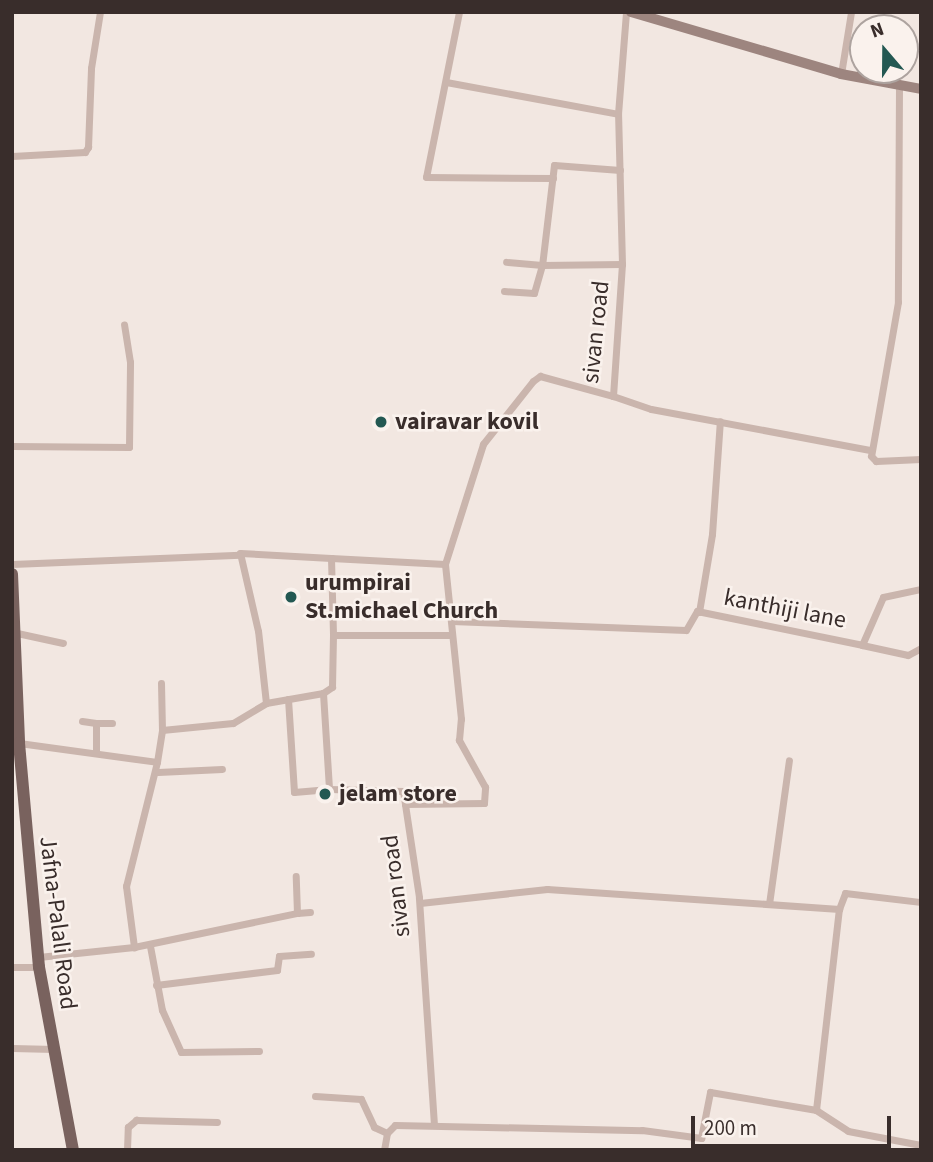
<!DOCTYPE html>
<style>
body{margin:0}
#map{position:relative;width:933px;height:1162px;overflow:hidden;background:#f2e7e1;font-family:"Source Sans 3",sans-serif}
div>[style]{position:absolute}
.street>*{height:7px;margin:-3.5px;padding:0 3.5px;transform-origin:3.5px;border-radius:3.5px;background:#cab5ad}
.secondary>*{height:10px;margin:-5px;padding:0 5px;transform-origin:5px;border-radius:5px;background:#9d857f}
.primary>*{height:12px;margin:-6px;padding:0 6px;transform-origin:6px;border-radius:6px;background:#79625e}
.dots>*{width:19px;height:19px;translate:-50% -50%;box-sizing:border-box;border:4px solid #faf2ed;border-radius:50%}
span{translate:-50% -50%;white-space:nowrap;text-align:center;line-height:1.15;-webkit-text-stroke:5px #faf2ed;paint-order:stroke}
.street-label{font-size:24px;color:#392d2b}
.poi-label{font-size:24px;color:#392d2b;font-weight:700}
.left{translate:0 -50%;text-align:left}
.frame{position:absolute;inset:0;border:14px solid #392d2b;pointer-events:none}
.north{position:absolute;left:849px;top:14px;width:70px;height:70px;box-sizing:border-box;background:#faf2ed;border:2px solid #ada39f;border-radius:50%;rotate:340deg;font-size:19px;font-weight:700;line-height:28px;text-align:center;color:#392d2b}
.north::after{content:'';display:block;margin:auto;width:24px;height:32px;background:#235852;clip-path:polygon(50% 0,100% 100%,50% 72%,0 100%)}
.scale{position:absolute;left:691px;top:1116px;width:200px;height:32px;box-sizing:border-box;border:4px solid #392d2b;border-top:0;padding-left:9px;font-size:21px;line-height:24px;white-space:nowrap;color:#392d2b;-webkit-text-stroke:5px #faf2ed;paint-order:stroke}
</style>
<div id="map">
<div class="street">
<div style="left:459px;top:12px;width:168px;rotate:101.3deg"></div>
<div style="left:426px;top:177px;width:127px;rotate:0.5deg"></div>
<div style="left:841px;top:74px;width:63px;rotate:-80.8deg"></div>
<div style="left:446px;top:82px;width:175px;rotate:10.5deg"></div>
<div style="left:899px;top:87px;width:215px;rotate:90.3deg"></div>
<div style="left:898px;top:302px;width:156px;rotate:99.9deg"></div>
<div style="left:871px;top:456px;width:7px;rotate:45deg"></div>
<div style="left:876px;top:461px;width:45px;rotate:-2.5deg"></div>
<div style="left:12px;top:156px;width:73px;rotate:-3.1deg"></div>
<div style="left:85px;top:152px;width:6px;rotate:-59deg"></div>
<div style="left:88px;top:147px;width:79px;rotate:-87.8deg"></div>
<div style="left:91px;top:68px;width:57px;rotate:-80.9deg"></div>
<div style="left:620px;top:170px;width:66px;rotate:-175.7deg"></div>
<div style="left:554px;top:165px;width:101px;rotate:96.8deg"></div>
<div style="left:542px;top:265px;width:80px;rotate:-0.7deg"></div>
<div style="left:504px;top:291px;width:30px;rotate:4deg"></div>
<div style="left:534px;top:293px;width:29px;rotate:-74deg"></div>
<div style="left:542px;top:265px;width:36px;rotate:-175deg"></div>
<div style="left:613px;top:396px;width:40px;rotate:18.9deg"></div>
<div style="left:651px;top:409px;width:224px;rotate:10.6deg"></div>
<div style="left:12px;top:446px;width:117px;rotate:0.5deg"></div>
<div style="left:129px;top:447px;width:85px;rotate:-89.3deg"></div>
<div style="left:130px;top:362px;width:38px;rotate:-99deg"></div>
<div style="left:331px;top:558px;width:114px;rotate:3deg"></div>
<div style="left:12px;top:564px;width:228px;rotate:-2.3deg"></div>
<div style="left:699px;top:612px;width:79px;rotate:-80.5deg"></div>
<div style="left:712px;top:534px;width:113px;rotate:-86deg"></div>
<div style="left:452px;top:621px;width:234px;rotate:2.2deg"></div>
<div style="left:686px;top:630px;width:22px;rotate:-60deg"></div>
<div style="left:697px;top:611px;width:168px;rotate:11.6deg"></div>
<div style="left:862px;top:645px;width:52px;rotate:-66.4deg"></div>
<div style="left:883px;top:597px;width:39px;rotate:-12deg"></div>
<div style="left:17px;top:633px;width:47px;rotate:12.3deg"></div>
<div style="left:862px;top:645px;width:47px;rotate:12.3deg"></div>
<div style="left:908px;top:655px;width:15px;rotate:-28deg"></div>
<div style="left:161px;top:683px;width:47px;rotate:88.8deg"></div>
<div style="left:323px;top:693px;width:96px;rotate:86.4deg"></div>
<div style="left:329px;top:789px;width:74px;rotate:1.5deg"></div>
<div style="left:403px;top:791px;width:13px;rotate:81deg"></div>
<div style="left:288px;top:699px;width:93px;rotate:86.3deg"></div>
<div style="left:294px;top:792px;width:35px;rotate:-5deg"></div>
<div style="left:266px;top:703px;width:72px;rotate:-96.3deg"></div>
<div style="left:258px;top:631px;width:80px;rotate:-103deg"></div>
<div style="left:240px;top:553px;width:91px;rotate:3.1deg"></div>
<div style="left:331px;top:558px;width:77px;rotate:88.5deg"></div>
<div style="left:82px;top:721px;width:14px;rotate:8deg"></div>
<div style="left:19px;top:743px;width:139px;rotate:7.8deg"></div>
<div style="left:157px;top:762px;width:128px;rotate:104deg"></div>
<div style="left:126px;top:886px;width:62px;rotate:82.5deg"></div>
<div style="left:134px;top:947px;width:96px;rotate:174deg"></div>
<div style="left:96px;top:753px;width:30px;rotate:-90deg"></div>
<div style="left:96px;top:723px;width:16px"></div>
<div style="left:157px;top:762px;width:32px;rotate:-81deg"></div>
<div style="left:162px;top:730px;width:71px;rotate:-5.6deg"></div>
<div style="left:233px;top:723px;width:39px;rotate:-31deg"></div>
<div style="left:266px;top:703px;width:58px;rotate:-10deg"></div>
<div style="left:323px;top:693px;width:11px;rotate:-34deg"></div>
<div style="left:332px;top:687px;width:52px;rotate:-88.9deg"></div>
<div style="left:333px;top:635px;width:118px"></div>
<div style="left:158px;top:772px;width:64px;rotate:-2.7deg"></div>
<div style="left:420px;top:903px;width:128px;rotate:-6.3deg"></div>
<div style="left:547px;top:889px;width:293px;rotate:3.9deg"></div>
<div style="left:839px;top:909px;width:17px;rotate:-69deg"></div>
<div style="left:845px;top:893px;width:77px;rotate:6.8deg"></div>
<div style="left:769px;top:904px;width:145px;rotate:-82.1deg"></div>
<div style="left:297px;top:913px;width:13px;rotate:-4deg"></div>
<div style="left:150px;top:946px;width:65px;rotate:79.4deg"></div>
<div style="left:162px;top:1010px;width:46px;rotate:65.7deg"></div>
<div style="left:181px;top:1052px;width:78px;rotate:-0.7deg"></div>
<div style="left:134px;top:947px;width:167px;rotate:-11.8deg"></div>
<div style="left:297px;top:913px;width:37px;rotate:-92deg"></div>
<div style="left:12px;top:967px;width:27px"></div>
<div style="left:156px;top:985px;width:122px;rotate:-7.1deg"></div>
<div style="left:277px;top:970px;width:14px;rotate:-82deg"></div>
<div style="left:279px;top:956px;width:32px;rotate:-4deg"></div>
<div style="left:12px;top:1048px;width:42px;rotate:1.4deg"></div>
<div style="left:315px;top:1096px;width:46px;rotate:3.7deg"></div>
<div style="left:361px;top:1099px;width:31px;rotate:65deg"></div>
<div style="left:374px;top:1127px;width:14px;rotate:25deg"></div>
<div style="left:816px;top:1110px;width:202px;rotate:-83.5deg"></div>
<div style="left:434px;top:1125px;width:228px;rotate:-93.8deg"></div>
<div style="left:419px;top:897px;width:94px;rotate:-98.6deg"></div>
<div style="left:405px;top:804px;width:79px;rotate:-0.7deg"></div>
<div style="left:484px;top:803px;width:16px;rotate:-86deg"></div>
<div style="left:485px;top:787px;width:54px;rotate:-119deg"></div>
<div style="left:459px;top:740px;width:21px;rotate:-85deg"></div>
<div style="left:461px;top:719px;width:156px;rotate:-95.9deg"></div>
<div style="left:445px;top:564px;width:126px;rotate:-72.4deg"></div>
<div style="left:483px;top:444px;width:80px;rotate:-51.6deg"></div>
<div style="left:533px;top:381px;width:9px;rotate:-36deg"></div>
<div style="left:540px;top:376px;width:76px;rotate:15.3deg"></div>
<div style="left:613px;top:396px;width:132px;rotate:-86.1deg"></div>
<div style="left:622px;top:264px;width:150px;rotate:-91.5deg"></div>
<div style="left:618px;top:114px;width:102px;rotate:-85.5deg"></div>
<div style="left:127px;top:1150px;width:23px;rotate:-88deg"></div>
<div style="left:128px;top:1127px;width:11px;rotate:-41deg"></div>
<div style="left:136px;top:1120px;width:81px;rotate:1.4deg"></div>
<div style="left:384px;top:1150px;width:17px;rotate:-80deg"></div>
<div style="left:387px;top:1133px;width:11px;rotate:-45deg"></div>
<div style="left:395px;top:1125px;width:247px;rotate:1.2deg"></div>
<div style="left:642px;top:1130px;width:60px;rotate:7.7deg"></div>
<div style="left:701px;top:1138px;width:47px;rotate:-78.9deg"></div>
<div style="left:710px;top:1092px;width:108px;rotate:9.6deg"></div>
<div style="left:816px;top:1110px;width:38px;rotate:33deg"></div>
<div style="left:848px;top:1131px;width:74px;rotate:10.9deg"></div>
</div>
<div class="secondary">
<div style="left:631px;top:12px;width:219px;rotate:16.4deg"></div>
<div style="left:841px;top:74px;width:81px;rotate:10.6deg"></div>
</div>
<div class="primary">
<div style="left:12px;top:574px;width:169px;rotate:87.6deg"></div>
<div style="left:19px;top:743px;width:225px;rotate:84.9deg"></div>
<div style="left:39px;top:967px;width:186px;rotate:79.5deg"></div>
</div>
<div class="dots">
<div style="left:381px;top:422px;background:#235852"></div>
<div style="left:291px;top:597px;background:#235852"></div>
<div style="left:325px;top:794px;background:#235852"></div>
</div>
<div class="street-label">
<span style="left:596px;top:332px;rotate:-84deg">sivan road</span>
<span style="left:785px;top:609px;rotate:11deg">kanthiji lane</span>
<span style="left:396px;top:886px;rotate:-97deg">sivan road</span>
<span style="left:58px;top:923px;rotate:83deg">Jafna-Palali Road</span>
</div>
<div class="poi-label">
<span class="left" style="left:395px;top:422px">vairavar kovil</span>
<span class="left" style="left:305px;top:597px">urumpirai<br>St.michael Church</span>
<span class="left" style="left:339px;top:794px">jelam store</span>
</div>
<div class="frame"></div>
<div class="north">N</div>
<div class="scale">200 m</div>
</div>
